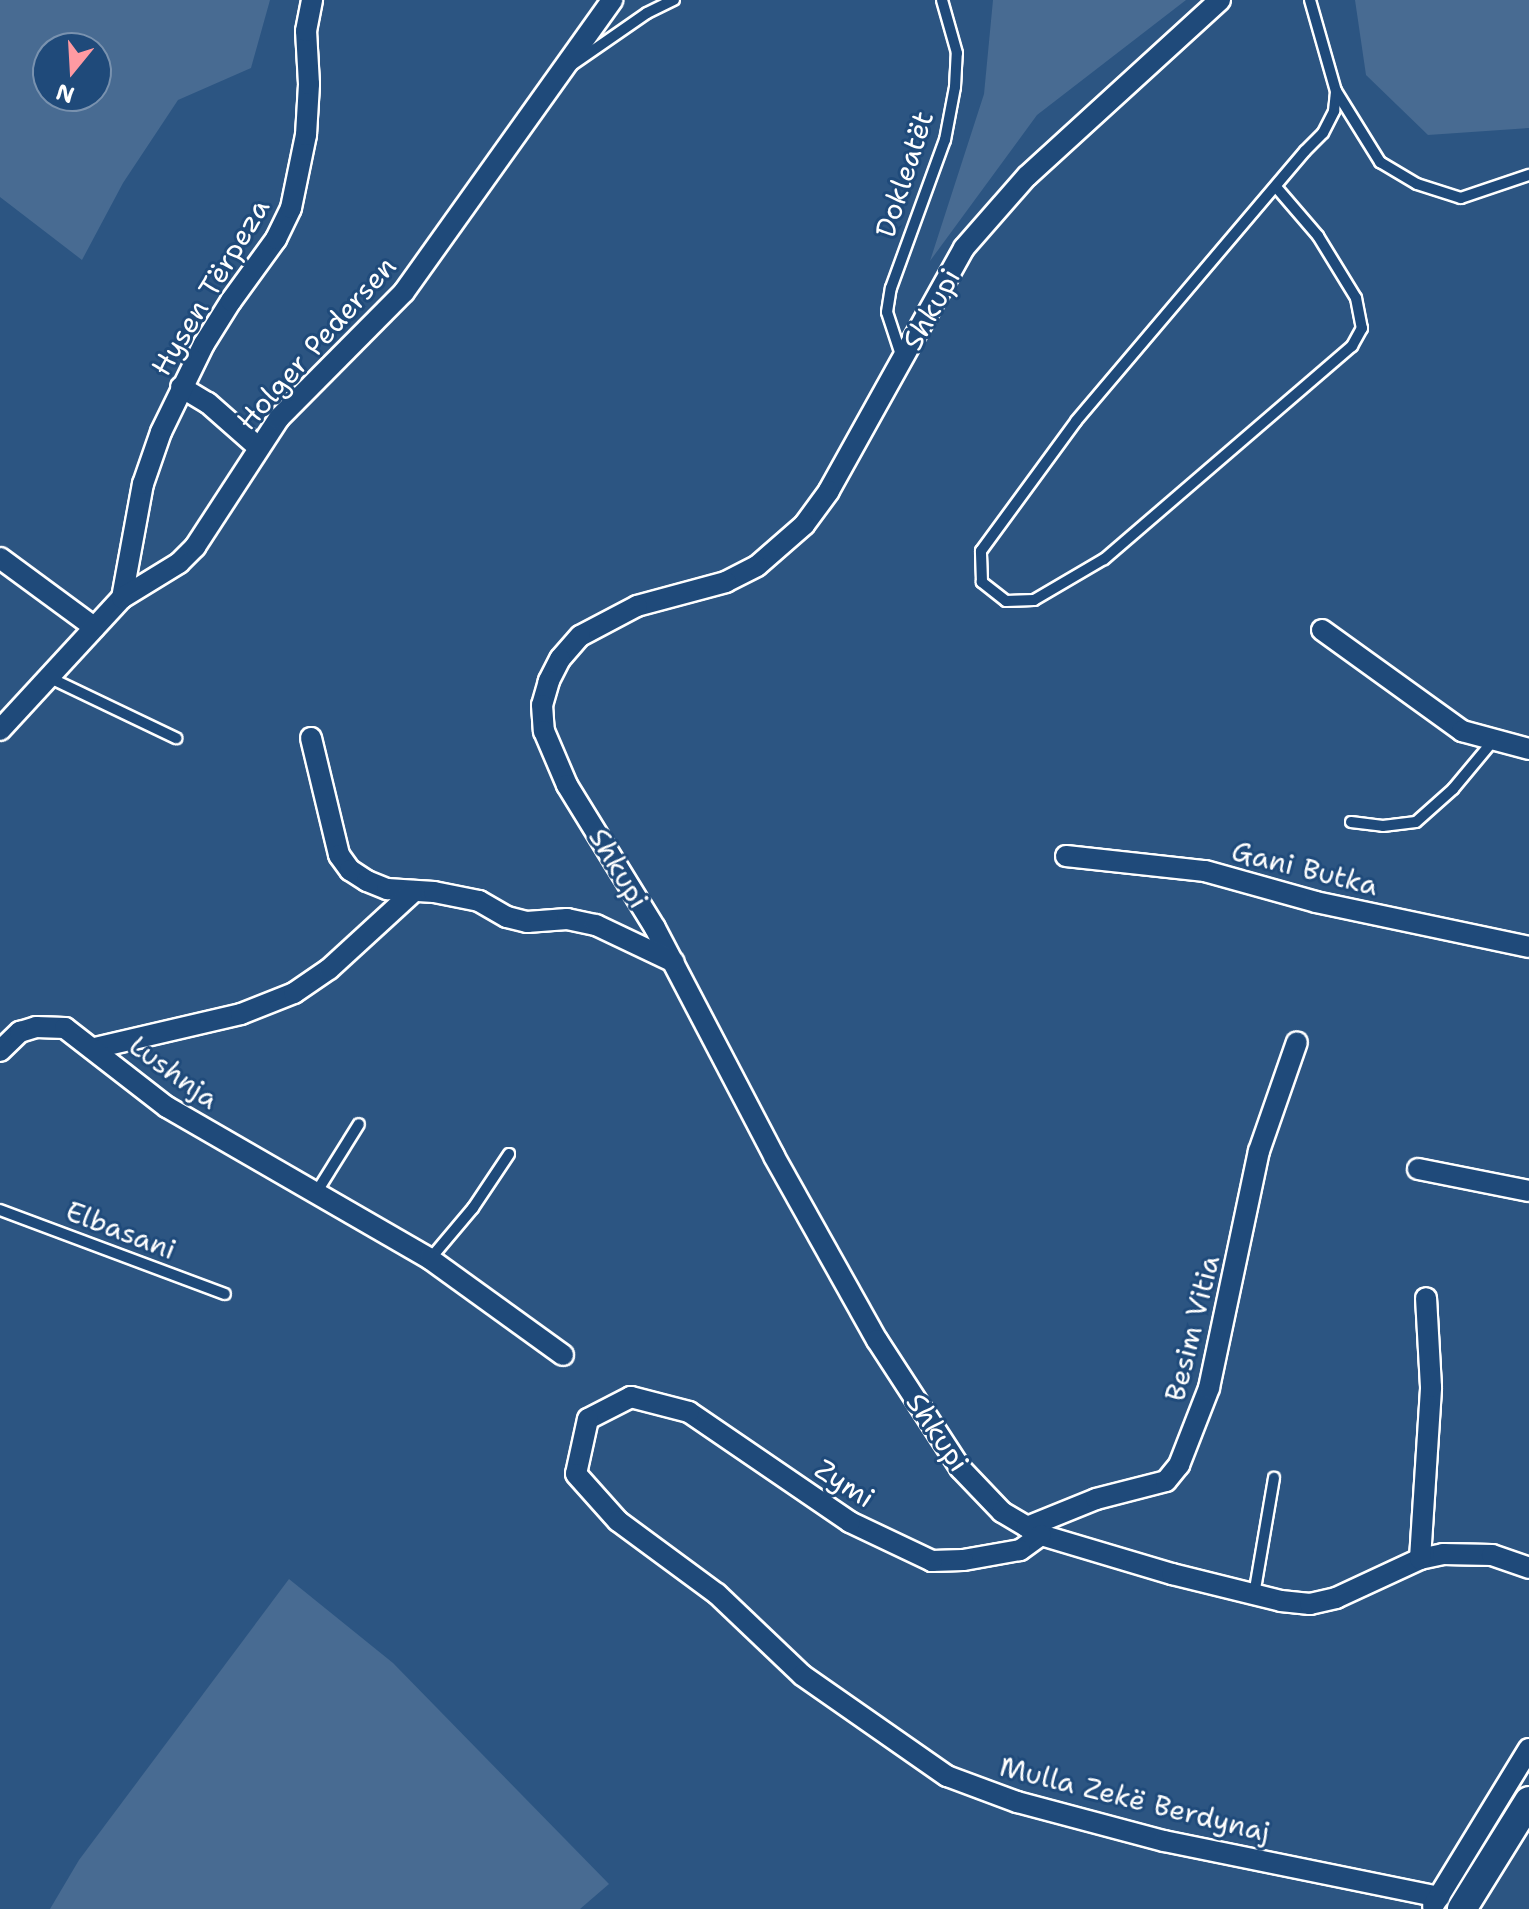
<!DOCTYPE html>
<meta charset="utf-8">
<style>
body{margin:0}
#map{position:relative;width:1529px;height:1909px;overflow:hidden;background:#2c5582;font-family:"Shantell Sans",sans-serif}
div>[style]{position:absolute}
.green>*{inset:0;background:#486b92}
.roads{filter:drop-shadow(2px 0 #fff) drop-shadow(-2px 0 #fff) drop-shadow(0 2px #fff) drop-shadow(0 -2px #fff)}
.service>*{height:10px;margin:-5px;padding:0 5px;transform-origin:5px;border-radius:5px;background:#1f4a7a}
.minor>*{height:20px;margin:-10px;padding:0 10px;transform-origin:10px;border-radius:10px;background:#1f4a7a}
.secondary>*{height:28px;margin:-14px;padding:0 14px;transform-origin:14px;border-radius:14px;background:#1f4a7a}
span{translate:-50% -50%;white-space:nowrap;text-align:center;line-height:1.15;-webkit-text-stroke:6px #1f4a7a;paint-order:stroke}
.street-label{font-size:28px;color:#fff}
.north{position:absolute;left:32px;top:32px;width:80px;height:80px;box-sizing:border-box;background:#1f4a7a;border:2px solid #7992af;border-radius:50%;rotate:198deg;font-size:22px;font-weight:700;line-height:32px;text-align:center;color:#fff}
.north::after{content:'';display:block;margin:auto;width:28px;height:36px;background:#ff9aa2;clip-path:polygon(50% 0,100% 100%,50% 72%,0 100%)}
</style>
<div id="map">
<div class="green">
<div style="clip-path:polygon(evenodd,0 0,270px 0,251px 68px,178px 100px,123px 183px,82px 260px,0 197px,0 0,48px 48px,96px 48px,96px 96px,48px 96px,48px 48px)"></div>
<div style="clip-path:polygon(993px 0,1186px 0,1037px 115px,930px 261px,984px 94px)"></div>
<div style="clip-path:polygon(1355px 0,1529px 0,1529px 128px,1428px 135px,1366px 75px)"></div>
<div style="clip-path:polygon(289px 1579px,393px 1663px,609px 1884px,580px 1909px,50px 1909px,79px 1860px)"></div>
</div>
<div class="roads">
<div class="service">
<div style="left:1310px;top:0;width:95px;rotate:74.1deg"></div>
<div style="left:1336px;top:91px;width:84px;rotate:58.2deg"></div>
<div style="left:1380px;top:162px;width:43px;rotate:30.7deg"></div>
<div style="left:1417px;top:184px;width:46px;rotate:17.7deg"></div>
<div style="left:1461px;top:198px;width:72px;rotate:-18.7deg"></div>
<div style="left:572px;top:65px;width:91px;rotate:-34.7deg"></div>
<div style="left:647px;top:13px;width:30px;rotate:-26deg"></div>
<div style="left:1276px;top:187px;width:65px;rotate:49.4deg"></div>
<div style="left:1318px;top:236px;width:73px;rotate:58.5deg"></div>
<div style="left:1356px;top:298px;width:31px;rotate:79deg"></div>
<div style="left:1362px;top:328px;width:21px;rotate:119deg"></div>
<div style="left:1352px;top:346px;width:327px;rotate:139.3deg"></div>
<div style="left:1104px;top:559px;width:81px;rotate:149.6deg"></div>
<div style="left:1034px;top:600px;width:28px;rotate:178deg"></div>
<div style="left:1006px;top:601px;width:31px;rotate:-142deg"></div>
<div style="left:982px;top:582px;width:31px;rotate:-92deg"></div>
<div style="left:981px;top:551px;width:161px;rotate:-53.8deg"></div>
<div style="left:1076px;top:421px;width:354px;rotate:-49.7deg"></div>
<div style="left:1305px;top:151px;width:25px;rotate:-45deg"></div>
<div style="left:1323px;top:133px;width:25px;rotate:-63deg"></div>
<div style="left:1334px;top:111px;width:20px;rotate:-84deg"></div>
<div style="left:902px;top:358px;width:48px;rotate:-108.1deg"></div>
<div style="left:887px;top:312px;width:24px;rotate:-81deg"></div>
<div style="left:891px;top:288px;width:158px;rotate:-70deg"></div>
<div style="left:945px;top:140px;width:54px;rotate:-79.3deg"></div>
<div style="left:955px;top:87px;width:34px;rotate:-87deg"></div>
<div style="left:957px;top:53px;width:55px;rotate:-105.8deg"></div>
<div style="left:50px;top:678px;width:140px;rotate:25.5deg"></div>
<div style="left:1351px;top:822px;width:32px;rotate:7deg"></div>
<div style="left:1383px;top:826px;width:33px;rotate:-7deg"></div>
<div style="left:1416px;top:822px;width:50px;rotate:-41.7deg"></div>
<div style="left:1453px;top:789px;width:62px;rotate:-50.2deg"></div>
<div style="left:316px;top:1193px;width:81px;rotate:-58.1deg"></div>
<div style="left:0;top:1210px;width:240px;rotate:20.5deg"></div>
<div style="left:430px;top:1259px;width:67px;rotate:-49.9deg"></div>
<div style="left:473px;top:1208px;width:65px;rotate:-56.3deg"></div>
<div style="left:1254px;top:1595px;width:119px;rotate:-80.3deg"></div>
</div>
<div class="minor">
<div style="left:1220px;top:0;width:261px;rotate:137.6deg"></div>
<div style="left:1027px;top:176px;width:96px;rotate:131.2deg"></div>
<div style="left:964px;top:248px;width:278px;rotate:119.1deg"></div>
<div style="left:829px;top:491px;width:42px;rotate:126.3deg"></div>
<div style="left:804px;top:525px;width:62px;rotate:138.9deg"></div>
<div style="left:757px;top:566px;width:35px;rotate:153deg"></div>
<div style="left:726px;top:582px;width:92px;rotate:164.9deg"></div>
<div style="left:637px;top:606px;width:64px;rotate:152.2deg"></div>
<div style="left:580px;top:636px;width:30px;rotate:131deg"></div>
<div style="left:560px;top:659px;width:25px;rotate:117deg"></div>
<div style="left:549px;top:681px;width:25px;rotate:106deg"></div>
<div style="left:542px;top:705px;width:26px;rotate:86deg"></div>
<div style="left:544px;top:731px;width:59px;rotate:66.9deg"></div>
<div style="left:567px;top:785px;width:168px;rotate:58.4deg"></div>
<div style="left:655px;top:928px;width:257px;rotate:62.4deg"></div>
<div style="left:774px;top:1156px;width:211px;rotate:60.8deg"></div>
<div style="left:877px;top:1340px;width:153px;rotate:57deg"></div>
<div style="left:960px;top:1468px;width:61px;rotate:46.3deg"></div>
<div style="left:1002px;top:1512px;width:45px;rotate:30.5deg"></div>
<div style="left:1041px;top:1535px;width:137px;rotate:16.6deg"></div>
<div style="left:1172px;top:1574px;width:112px;rotate:13.9deg"></div>
<div style="left:1281px;top:1601px;width:29px;rotate:6deg"></div>
<div style="left:1310px;top:1604px;width:27px;rotate:-13deg"></div>
<div style="left:1336px;top:1598px;width:93px;rotate:-24.9deg"></div>
<div style="left:1420px;top:1559px;width:24px;rotate:-12deg"></div>
<div style="left:1443px;top:1554px;width:49px;rotate:1.2deg"></div>
<div style="left:1492px;top:1555px;width:39px;rotate:19deg"></div>
<div style="left:181px;top:387px;width:31px;rotate:31deg"></div>
<div style="left:208px;top:403px;width:65px;rotate:41.3deg"></div>
<div style="left:0;top:558px;width:117px;rotate:36.3deg"></div>
<div style="left:122px;top:598px;width:116px;rotate:-79.6deg"></div>
<div style="left:143px;top:484px;width:55px;rotate:-70.9deg"></div>
<div style="left:161px;top:432px;width:98px;rotate:-64deg"></div>
<div style="left:204px;top:344px;width:51px;rotate:-57.9deg"></div>
<div style="left:231px;top:301px;width:77px;rotate:-54deg"></div>
<div style="left:276px;top:239px;width:34px;rotate:-64deg"></div>
<div style="left:291px;top:208px;width:75px;rotate:-78.4deg"></div>
<div style="left:306px;top:135px;width:51px;rotate:-86.6deg"></div>
<div style="left:309px;top:84px;width:53px;rotate:-93.2deg"></div>
<div style="left:306px;top:31px;width:32px;rotate:-79deg"></div>
<div style="left:1322px;top:630px;width:173px;rotate:35.8deg"></div>
<div style="left:1462px;top:731px;width:69px;rotate:15deg"></div>
<div style="left:0;top:730px;width:180px;rotate:-47.3deg"></div>
<div style="left:122px;top:598px;width:67px;rotate:-31.6deg"></div>
<div style="left:179px;top:563px;width:23px;rotate:-45deg"></div>
<div style="left:195px;top:547px;width:154px;rotate:-56.9deg"></div>
<div style="left:279px;top:418px;width:177px;rotate:-45.2deg"></div>
<div style="left:404px;top:292px;width:359px;rotate:-54.5deg"></div>
<div style="left:311px;top:738px;width:120px;rotate:76.5deg"></div>
<div style="left:339px;top:855px;width:19px;rotate:54deg"></div>
<div style="left:350px;top:870px;width:20px;rotate:33deg"></div>
<div style="left:367px;top:881px;width:22px;rotate:22deg"></div>
<div style="left:387px;top:889px;width:47px;rotate:3.7deg"></div>
<div style="left:434px;top:892px;width:46px;rotate:11.3deg"></div>
<div style="left:479px;top:901px;width:32px;rotate:30deg"></div>
<div style="left:507px;top:917px;width:21px;rotate:14deg"></div>
<div style="left:527px;top:922px;width:40px;rotate:-4.3deg"></div>
<div style="left:567px;top:919px;width:30px;rotate:12deg"></div>
<div style="left:596px;top:925px;width:86px;rotate:25.4deg"></div>
<div style="left:1066px;top:856px;width:140px;rotate:6.2deg"></div>
<div style="left:1205px;top:871px;width:115px;rotate:15.6deg"></div>
<div style="left:1316px;top:902px;width:218px;rotate:11.9deg"></div>
<div style="left:95px;top:1048px;width:150px;rotate:-13.1deg"></div>
<div style="left:241px;top:1014px;width:57px;rotate:-21.6deg"></div>
<div style="left:294px;top:993px;width:42px;rotate:-34.4deg"></div>
<div style="left:329px;top:969px;width:115px;rotate:-42.5deg"></div>
<div style="left:0;top:1051px;width:28px;rotate:-44deg"></div>
<div style="left:20px;top:1032px;width:17px;rotate:-17deg"></div>
<div style="left:36px;top:1027px;width:29px;rotate:2deg"></div>
<div style="left:65px;top:1028px;width:129px;rotate:37.8deg"></div>
<div style="left:167px;top:1107px;width:304px;rotate:30deg"></div>
<div style="left:430px;top:1259px;width:164px;rotate:35.8deg"></div>
<div style="left:1418px;top:1169px;width:113px;rotate:11.2deg"></div>
<div style="left:1027px;top:1527px;width:74px;rotate:-22.1deg"></div>
<div style="left:1096px;top:1499px;width:72px;rotate:-14.4deg"></div>
<div style="left:1166px;top:1481px;width:21px;rotate:-51deg"></div>
<div style="left:1179px;top:1465px;width:83px;rotate:-68.7deg"></div>
<div style="left:1209px;top:1388px;width:242px;rotate:-78.1deg"></div>
<div style="left:1259px;top:1151px;width:115px;rotate:-70.8deg"></div>
<div style="left:1041px;top:1535px;width:26px;rotate:144deg"></div>
<div style="left:1020px;top:1550px;width:58px;rotate:170deg"></div>
<div style="left:963px;top:1560px;width:31px;rotate:178deg"></div>
<div style="left:932px;top:1561px;width:91px;rotate:-154.6deg"></div>
<div style="left:850px;top:1522px;width:195px;rotate:-145.7deg"></div>
<div style="left:689px;top:1412px;width:60px;rotate:-165.5deg"></div>
<div style="left:631px;top:1397px;width:48px;rotate:152.9deg"></div>
<div style="left:588px;top:1419px;width:56px;rotate:102.3deg"></div>
<div style="left:576px;top:1474px;width:63px;rotate:48.2deg"></div>
<div style="left:618px;top:1521px;width:123px;rotate:36.4deg"></div>
<div style="left:717px;top:1594px;width:117px;rotate:43.6deg"></div>
<div style="left:802px;top:1675px;width:177px;rotate:34.9deg"></div>
<div style="left:947px;top:1776px;width:75px;rotate:20.4deg"></div>
<div style="left:1017px;top:1802px;width:152px;rotate:14.9deg"></div>
<div style="left:1164px;top:1841px;width:281px;rotate:11.5deg"></div>
<div style="left:1420px;top:1559px;width:172px;rotate:-86.3deg"></div>
<div style="left:1431px;top:1387px;width:89px;rotate:-93.2deg"></div>
<div style="left:1433px;top:1906px;width:184px;rotate:-58.6deg"></div>
</div>
<div class="secondary">
<div style="left:1462px;top:1909px;width:127px;rotate:-58.2deg"></div>
</div>
</div>
<div class="street-label">
<span style="left:904px;top:174px;rotate:-72deg">Dokleatët</span>
<span style="left:210px;top:287px;rotate:-59deg">Hysen Tërpeza</span>
<span style="left:931px;top:309px;rotate:-61deg">Shkupi</span>
<span style="left:316px;top:343px;rotate:-48deg">Holger Pedersen</span>
<span style="left:619px;top:868px;rotate:59deg">Shkupi</span>
<span style="left:1305px;top:868px;rotate:14deg">Gani Butka</span>
<span style="left:174px;top:1072px;rotate:36deg">Lushnja</span>
<span style="left:121px;top:1230px;rotate:21deg">Elbasani</span>
<span style="left:1192px;top:1328px;rotate:-76deg">Besim Vitia</span>
<span style="left:938px;top:1432px;rotate:56deg">Shkupi</span>
<span style="left:845px;top:1483px;rotate:33deg">Zymi</span>
<span style="left:1135px;top:1799px;rotate:14deg">Mulla Zekë Berdynaj</span>
</div>
<div class="north">N</div>
</div>
